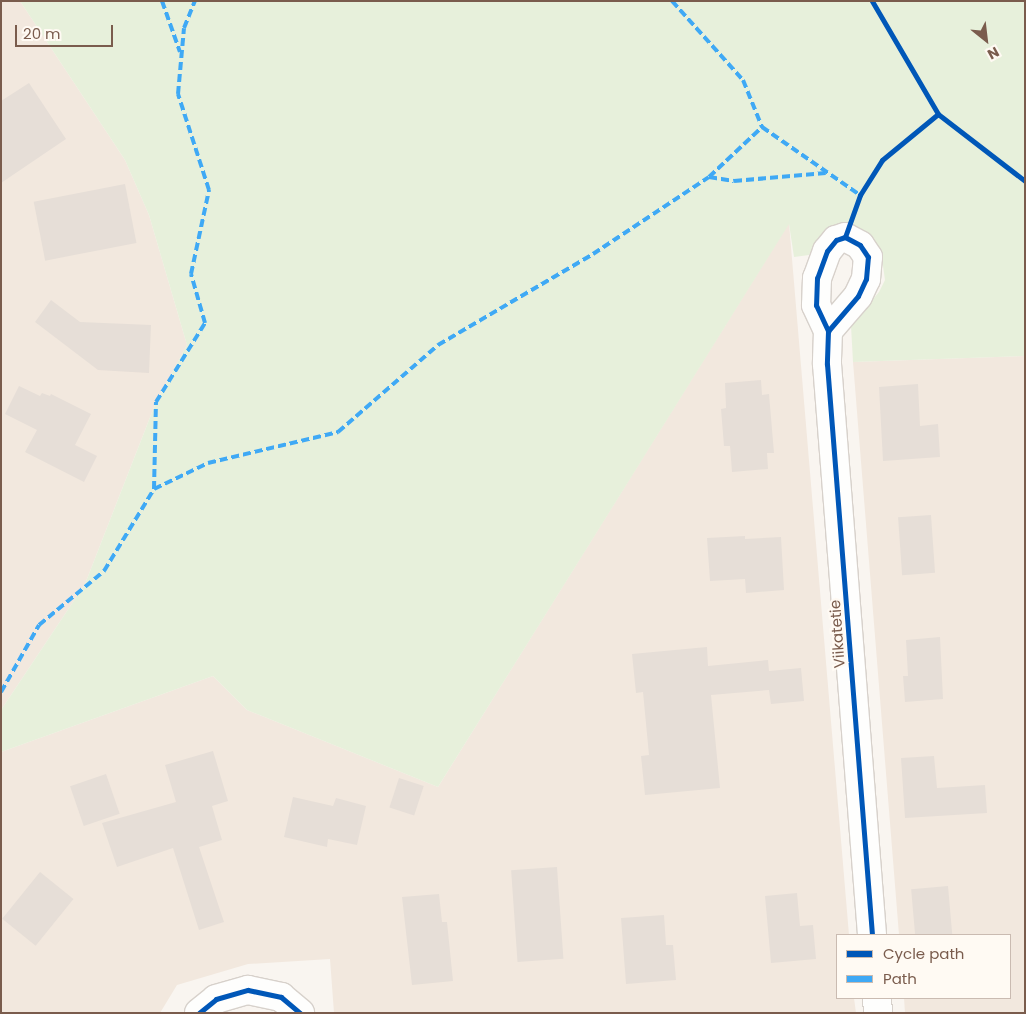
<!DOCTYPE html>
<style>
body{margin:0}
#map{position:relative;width:1026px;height:1014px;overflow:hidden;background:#f9f5f0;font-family:Poppins,sans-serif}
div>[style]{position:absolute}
.residential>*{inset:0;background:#f2e8de}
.green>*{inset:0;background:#e7f0db}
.building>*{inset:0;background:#e6ded7;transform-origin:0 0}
.roads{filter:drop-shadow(1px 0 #d7d1cb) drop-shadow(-1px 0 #d7d1cb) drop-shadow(0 1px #d7d1cb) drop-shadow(0 -1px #d7d1cb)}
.minor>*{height:28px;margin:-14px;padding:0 14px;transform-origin:14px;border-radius:14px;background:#fefefd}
.quiet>*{height:4px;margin-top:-2px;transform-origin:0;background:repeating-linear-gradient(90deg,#3fa9f5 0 8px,transparent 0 12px)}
.cycleway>*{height:5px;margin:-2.5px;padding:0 2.5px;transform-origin:2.5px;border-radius:2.5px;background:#0057b8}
span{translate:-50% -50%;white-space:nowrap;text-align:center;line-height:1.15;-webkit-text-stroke:4.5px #fffaf3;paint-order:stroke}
.street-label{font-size:15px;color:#7a5c4d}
.frame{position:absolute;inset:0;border:2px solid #7a5c4d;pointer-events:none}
.legend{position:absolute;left:836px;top:934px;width:175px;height:65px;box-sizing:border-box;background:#fffaf3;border:1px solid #cabbb1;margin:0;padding:6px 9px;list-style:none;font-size:15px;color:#7a5c4d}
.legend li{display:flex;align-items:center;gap:10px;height:25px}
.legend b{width:25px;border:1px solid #cabbb1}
.north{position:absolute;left:961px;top:15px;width:50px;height:50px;-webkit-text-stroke:4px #fffaf3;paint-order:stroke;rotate:151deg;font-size:14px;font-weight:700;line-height:20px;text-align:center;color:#7a5c4d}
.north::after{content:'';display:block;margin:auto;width:18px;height:22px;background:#7a5c4d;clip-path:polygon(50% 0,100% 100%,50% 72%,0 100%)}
.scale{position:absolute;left:15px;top:25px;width:98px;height:22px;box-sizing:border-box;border:2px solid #7a5c4d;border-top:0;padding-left:6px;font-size:15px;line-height:18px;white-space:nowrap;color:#7a5c4d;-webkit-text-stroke:4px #fffaf3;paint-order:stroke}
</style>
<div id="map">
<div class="residential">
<div style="clip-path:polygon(1px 1px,20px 1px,125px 160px,149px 215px,187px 345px,156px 402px,85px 584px,1px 710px)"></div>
<div style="clip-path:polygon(789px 223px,849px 935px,837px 935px,837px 998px,854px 998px,856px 1013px,334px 1013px,330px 959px,248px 964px,177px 985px,160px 1013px,1px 1013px,1px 752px,213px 676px,247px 710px,438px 787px)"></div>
<div style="clip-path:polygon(1025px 356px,1025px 1013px,905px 1013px,904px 998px,1010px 998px,1010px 935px,899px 935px,853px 362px)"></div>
</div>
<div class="green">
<div style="clip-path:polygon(20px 1px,1025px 1px,1025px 356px,853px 362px,851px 326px,879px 292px,885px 280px,881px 252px,869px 237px,832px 227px,819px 239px,809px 255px,794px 257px,789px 224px,438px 787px,247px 710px,213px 676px,1px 752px,1px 710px,85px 584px,156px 402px,187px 345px,149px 215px,125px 160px)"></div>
</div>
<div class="building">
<div style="clip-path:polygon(29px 83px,66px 139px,1px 183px,1px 101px)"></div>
<div style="left:125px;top:184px;width:60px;height:93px;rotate:79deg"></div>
<div style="clip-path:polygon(51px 300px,80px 322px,151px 325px,149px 373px,98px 370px,35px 322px)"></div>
<div style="clip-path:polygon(761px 380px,762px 395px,769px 394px,774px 453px,767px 453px,768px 469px,732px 472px,730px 446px,724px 446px,721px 409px,726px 408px,725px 383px)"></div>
<div style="clip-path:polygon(918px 384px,920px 426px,938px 424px,940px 457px,883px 461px,879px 387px)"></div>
<div style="clip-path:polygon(19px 386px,40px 396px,42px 393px,50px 396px,51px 394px,91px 414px,75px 445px,97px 456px,84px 482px,25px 452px,37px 430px,5px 414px)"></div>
<div style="left:931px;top:515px;width:58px;height:33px;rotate:86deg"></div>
<div style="clip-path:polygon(745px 536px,745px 539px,781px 537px,784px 590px,746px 593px,745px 579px,710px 581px,707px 538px)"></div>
<div style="clip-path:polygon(940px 637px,943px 699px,905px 702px,903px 676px,908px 676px,906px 640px)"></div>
<div style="clip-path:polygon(707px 647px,708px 666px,768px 660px,769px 671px,801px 668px,804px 701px,771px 704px,769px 690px,711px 695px,720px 788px,645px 795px,641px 756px,649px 755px,643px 692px,636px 693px,632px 654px)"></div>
<div style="clip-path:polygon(213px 751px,228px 801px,212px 806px,222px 840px,199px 847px,224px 922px,199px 930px,173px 848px,117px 867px,102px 823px,176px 802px,165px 765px)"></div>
<div style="clip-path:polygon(934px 756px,937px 788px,985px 785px,987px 813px,905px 818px,901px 758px)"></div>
<div style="left:106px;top:774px;width:42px;height:38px;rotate:71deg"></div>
<div style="left:399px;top:778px;width:26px;height:31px;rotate:18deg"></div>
<div style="clip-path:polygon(293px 797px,333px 806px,336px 798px,366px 806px,357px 845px,328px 839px,327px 847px,284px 837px)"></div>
<div style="left:557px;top:867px;width:92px;height:46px;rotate:86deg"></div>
<div style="left:40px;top:872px;width:43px;height:60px;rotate:39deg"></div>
<div style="left:948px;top:886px;width:49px;height:37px;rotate:85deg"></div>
<div style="clip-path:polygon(797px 893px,800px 926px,813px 925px,816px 959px,771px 963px,765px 896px)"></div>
<div style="clip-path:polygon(439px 894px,442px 922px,447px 922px,453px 981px,412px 985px,402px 897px)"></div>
<div style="clip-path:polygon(664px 915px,666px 945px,673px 945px,676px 980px,626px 984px,621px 918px)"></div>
</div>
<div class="roads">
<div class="minor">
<div style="left:828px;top:331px;width:46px;rotate:-49.4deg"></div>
<div style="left:858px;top:296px;width:19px;rotate:-65deg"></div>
<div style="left:866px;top:279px;width:22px;rotate:-85deg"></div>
<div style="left:868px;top:257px;width:14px;rotate:-124deg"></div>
<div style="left:860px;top:245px;width:17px;rotate:-152deg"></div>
<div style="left:845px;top:237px;width:9px;rotate:162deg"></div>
<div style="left:836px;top:240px;width:14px;rotate:129deg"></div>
<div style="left:827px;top:251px;width:29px;rotate:110deg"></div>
<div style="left:817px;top:278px;width:27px;rotate:92deg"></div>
<div style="left:816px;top:305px;width:29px;rotate:65deg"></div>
<div style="left:828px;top:331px;width:33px;rotate:92deg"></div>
<div style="left:827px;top:364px;width:573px;rotate:85.49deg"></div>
<div style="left:877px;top:998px;width:15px;rotate:86deg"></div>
<div style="left:199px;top:1013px;width:22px;rotate:-39deg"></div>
<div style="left:216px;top:999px;width:33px;rotate:-16deg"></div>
<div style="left:248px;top:990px;width:34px;rotate:12deg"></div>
<div style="left:281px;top:997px;width:25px;rotate:40deg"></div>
</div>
</div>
<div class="quiet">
<div style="left:162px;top:1px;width:54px;rotate:70.6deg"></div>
<div style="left:672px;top:1px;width:106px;rotate:48.1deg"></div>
<div style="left:743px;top:80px;width:51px;rotate:68deg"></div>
<div style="left:762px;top:127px;width:119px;rotate:34.8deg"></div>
<div style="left:709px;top:177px;width:25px;rotate:9deg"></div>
<div style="left:734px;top:181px;width:92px;rotate:-5deg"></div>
<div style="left:154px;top:489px;width:87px;rotate:-88.7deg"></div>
<div style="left:156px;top:402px;width:93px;rotate:-58.2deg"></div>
<div style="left:205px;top:323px;width:51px;rotate:-105.9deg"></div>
<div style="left:191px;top:274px;width:86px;rotate:-77.9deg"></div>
<div style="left:209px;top:190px;width:101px;rotate:-107.9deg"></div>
<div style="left:178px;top:94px;width:66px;rotate:-84.8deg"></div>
<div style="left:184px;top:28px;width:29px;rotate:-68deg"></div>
<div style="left:1px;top:692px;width:77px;rotate:-60.4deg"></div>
<div style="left:39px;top:625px;width:85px;rotate:-39.7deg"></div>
<div style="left:104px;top:571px;width:96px;rotate:-58.6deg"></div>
<div style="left:154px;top:489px;width:60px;rotate:-25.7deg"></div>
<div style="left:208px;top:463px;width:134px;rotate:-13.4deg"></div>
<div style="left:338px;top:432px;width:133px;rotate:-41deg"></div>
<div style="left:438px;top:345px;width:180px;rotate:-30.4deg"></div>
<div style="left:593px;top:254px;width:139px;rotate:-33.6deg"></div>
<div style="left:709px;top:177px;width:73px;rotate:-43.3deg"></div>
</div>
<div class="cycleway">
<div style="left:872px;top:1px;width:131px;rotate:59.7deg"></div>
<div style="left:938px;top:114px;width:110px;rotate:37.6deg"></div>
<div style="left:845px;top:237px;width:45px;rotate:-70.3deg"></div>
<div style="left:860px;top:195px;width:41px;rotate:-57.8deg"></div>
<div style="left:882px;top:160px;width:72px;rotate:-39.4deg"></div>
<div style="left:828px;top:331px;width:46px;rotate:-49.4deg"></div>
<div style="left:858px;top:296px;width:19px;rotate:-65deg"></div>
<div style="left:866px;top:279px;width:22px;rotate:-85deg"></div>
<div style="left:868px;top:257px;width:14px;rotate:-124deg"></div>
<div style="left:860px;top:245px;width:17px;rotate:-152deg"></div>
<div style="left:845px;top:237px;width:9px;rotate:162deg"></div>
<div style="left:836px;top:240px;width:14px;rotate:129deg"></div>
<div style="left:827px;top:251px;width:29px;rotate:110deg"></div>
<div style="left:817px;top:278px;width:27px;rotate:92deg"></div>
<div style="left:816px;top:305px;width:29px;rotate:65deg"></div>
<div style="left:828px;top:331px;width:33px;rotate:92deg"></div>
<div style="left:827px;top:364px;width:573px;rotate:85.49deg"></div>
<div style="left:199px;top:1013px;width:22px;rotate:-39deg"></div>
<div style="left:216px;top:999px;width:33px;rotate:-16deg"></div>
<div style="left:248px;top:990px;width:34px;rotate:12deg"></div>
<div style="left:281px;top:997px;width:25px;rotate:40deg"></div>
</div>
<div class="street-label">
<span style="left:837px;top:634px;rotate:-94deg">Viikatetie</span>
</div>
<div class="frame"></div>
<ul class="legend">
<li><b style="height:6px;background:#0057b8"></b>Cycle path</li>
<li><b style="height:6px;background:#3fa9f5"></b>Path</li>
</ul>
<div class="north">N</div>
<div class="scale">20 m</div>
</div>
